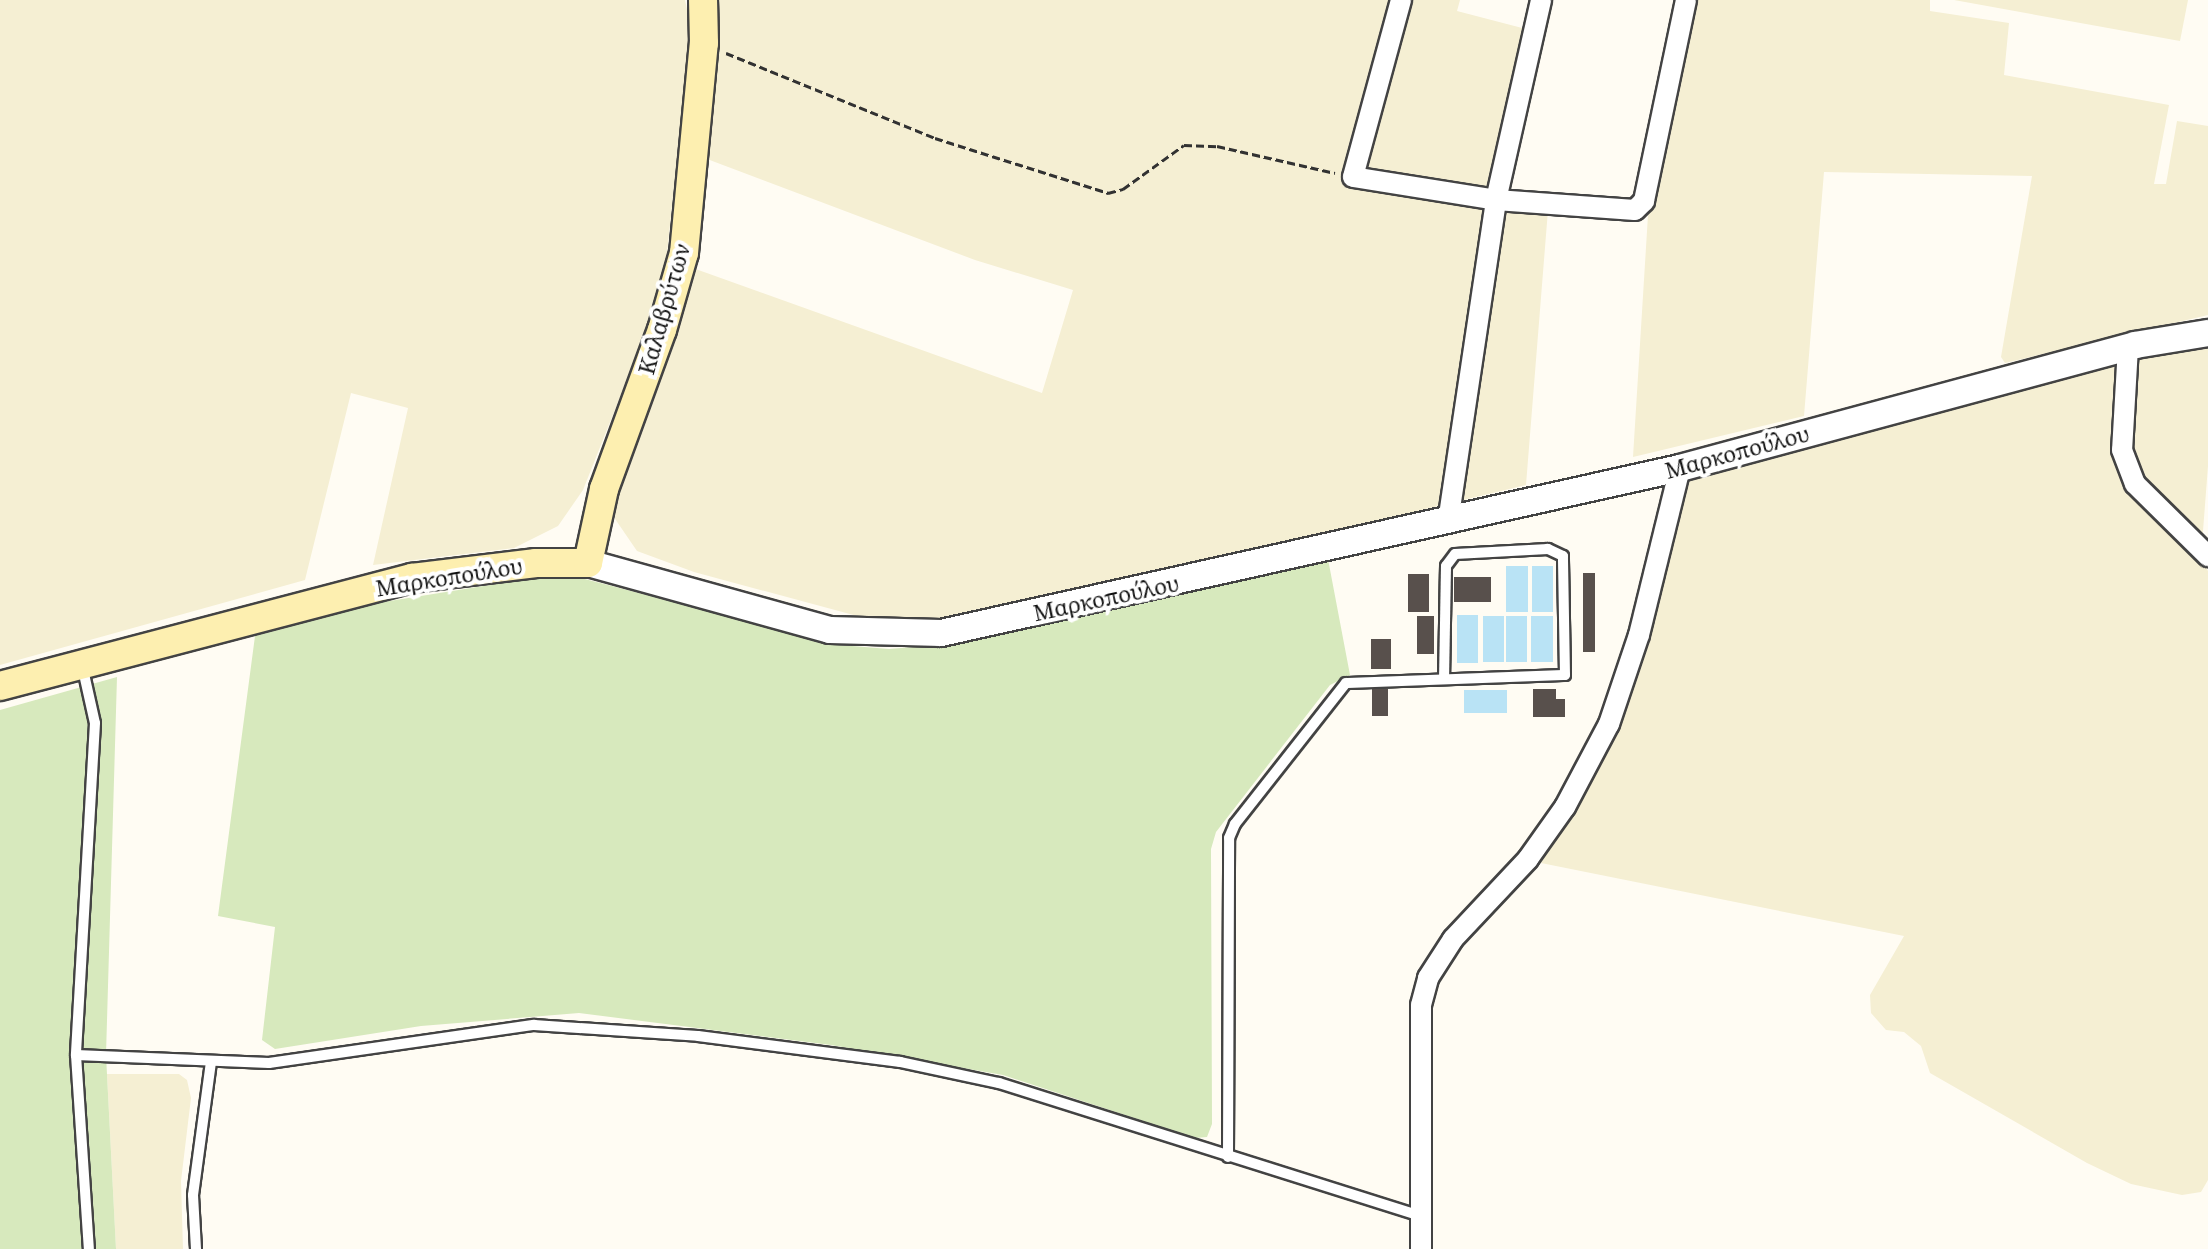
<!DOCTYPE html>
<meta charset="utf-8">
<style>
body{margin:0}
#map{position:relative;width:2208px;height:1249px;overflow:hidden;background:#fffcf3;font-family:"Source Serif 4",serif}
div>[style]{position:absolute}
.farmland>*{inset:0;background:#f5efd3}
.green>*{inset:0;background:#d7e9bd}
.water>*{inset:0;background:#b9e3f5;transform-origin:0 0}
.building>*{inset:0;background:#58504c;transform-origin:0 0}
.path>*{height:3px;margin-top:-1.5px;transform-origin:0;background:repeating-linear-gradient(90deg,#323232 0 8px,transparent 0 12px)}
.roads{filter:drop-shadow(2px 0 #434343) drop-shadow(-2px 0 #434343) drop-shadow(0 2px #434343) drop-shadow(0 -2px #434343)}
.service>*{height:10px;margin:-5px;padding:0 5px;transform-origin:5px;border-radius:5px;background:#fff}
.minor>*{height:20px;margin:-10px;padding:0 10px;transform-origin:10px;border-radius:10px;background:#fff}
.tertiary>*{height:26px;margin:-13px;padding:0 13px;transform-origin:13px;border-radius:13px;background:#fff}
.secondary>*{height:28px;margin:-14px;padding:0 14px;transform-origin:14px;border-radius:14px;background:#fdefb0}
span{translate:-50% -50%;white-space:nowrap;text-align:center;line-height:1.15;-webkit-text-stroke:8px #fff;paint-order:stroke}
.street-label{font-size:24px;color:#101010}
</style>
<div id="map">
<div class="farmland">
<div style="clip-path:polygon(0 0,685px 0,691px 27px,667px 253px,649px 324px,583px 490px,558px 526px,514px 548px,373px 565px,408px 408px,351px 393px,305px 580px,0 665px)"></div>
<div style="clip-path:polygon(711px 0,1460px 0,1457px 11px,1526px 29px,1484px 204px,1548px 210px,1526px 485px,955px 622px,872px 620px,694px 572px,637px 551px,611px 513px,690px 267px,1042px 393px,1073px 290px,975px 260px,707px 159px)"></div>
<div style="clip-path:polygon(1691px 0,1930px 0,1930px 11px,2009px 23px,2004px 75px,2169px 105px,2154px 184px,2166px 184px,2177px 121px,2208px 126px,2208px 315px,2005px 363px,2001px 357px,2032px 176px,1824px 172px,1804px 416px,1633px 457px,1648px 215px)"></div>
<div style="clip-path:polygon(1954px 0,2188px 0,2180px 41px)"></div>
<div style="clip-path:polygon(2208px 341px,2208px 466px,2201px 557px,2208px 571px,2208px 1180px,2201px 1192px,2182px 1195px,2131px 1184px,2087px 1163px,1930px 1073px,1921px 1046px,1904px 1032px,1886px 1030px,1871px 1013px,1870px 995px,1904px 936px,1541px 863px,1569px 814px,1687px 476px,1961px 398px)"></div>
<div style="clip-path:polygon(107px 1074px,179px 1074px,187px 1080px,191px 1098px,181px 1181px,183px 1249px,116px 1249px)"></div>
</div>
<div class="green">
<div style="clip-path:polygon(1328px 559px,1350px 675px,1330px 685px,1216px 832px,1211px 849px,1212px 1124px,1207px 1137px,1195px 1138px,1003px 1075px,831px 1045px,579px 1013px,421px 1026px,275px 1049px,262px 1040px,275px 927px,218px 916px,255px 636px,377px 603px,540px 577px,577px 577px,840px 645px,889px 649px,925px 646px)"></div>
<div style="clip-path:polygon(117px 677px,106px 1055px,116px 1249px,0 1249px,0 710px)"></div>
</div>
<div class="water">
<div style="left:1506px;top:566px;width:22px;height:46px"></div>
<div style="left:1532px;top:566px;width:21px;height:46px"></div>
<div style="left:1457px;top:615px;width:21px;height:48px"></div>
<div style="left:1483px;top:616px;width:21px;height:46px"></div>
<div style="left:1506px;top:616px;width:21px;height:46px"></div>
<div style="left:1531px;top:616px;width:22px;height:46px"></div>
<div style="left:1464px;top:690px;width:43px;height:23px"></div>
</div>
<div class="building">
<div style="left:1583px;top:573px;width:12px;height:79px"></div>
<div style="left:1408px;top:574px;width:21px;height:38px"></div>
<div style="left:1454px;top:577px;width:37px;height:25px"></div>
<div style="left:1417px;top:616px;width:17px;height:38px"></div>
<div style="left:1371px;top:639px;width:20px;height:30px"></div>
<div style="left:1372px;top:689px;width:16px;height:27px"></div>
<div style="clip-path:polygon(1533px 689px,1556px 689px,1556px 699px,1565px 699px,1565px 717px,1533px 717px)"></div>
</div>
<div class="path">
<div style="left:726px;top:53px;width:226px;rotate:22.1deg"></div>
<div style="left:935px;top:138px;width:182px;rotate:17.6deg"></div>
<div style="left:1108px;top:193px;width:16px;rotate:-15deg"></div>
<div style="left:1123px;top:189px;width:75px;rotate:-35.8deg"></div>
<div style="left:1184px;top:145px;width:33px;rotate:2deg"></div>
<div style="left:1217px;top:146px;width:121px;rotate:12.9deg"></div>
</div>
<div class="roads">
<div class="service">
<div style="left:82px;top:665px;width:59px;rotate:77.4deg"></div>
<div style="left:95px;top:723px;width:333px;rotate:93.3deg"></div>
<div style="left:76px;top:1055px;width:194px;rotate:86.2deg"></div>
<div style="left:76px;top:1055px;width:193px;rotate:2.4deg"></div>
<div style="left:269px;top:1063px;width:268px;rotate:-8.2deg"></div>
<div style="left:534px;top:1025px;width:164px;rotate:3.8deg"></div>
<div style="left:698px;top:1036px;width:204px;rotate:7.3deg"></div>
<div style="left:900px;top:1062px;width:101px;rotate:12deg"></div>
<div style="left:999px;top:1083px;width:443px;rotate:17.5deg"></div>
<div style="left:1228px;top:1157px;width:319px;rotate:-89.8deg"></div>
<div style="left:1229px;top:838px;width:15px;rotate:-67deg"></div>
<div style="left:1235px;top:824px;width:179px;rotate:-51.8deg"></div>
<div style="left:1346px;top:683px;width:219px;rotate:-2.1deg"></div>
<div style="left:1565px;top:675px;width:119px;rotate:-91deg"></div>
<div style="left:1563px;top:556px;width:17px;rotate:-155deg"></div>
<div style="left:1548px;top:549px;width:93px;rotate:176.9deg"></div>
<div style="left:1455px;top:554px;width:15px;rotate:127deg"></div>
<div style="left:1446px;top:566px;width:112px;rotate:91deg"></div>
<div style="left:196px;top:1249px;width:54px;rotate:-93.2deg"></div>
<div style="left:193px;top:1195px;width:135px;rotate:-82.3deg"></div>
</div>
<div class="minor">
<div style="left:1401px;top:0;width:183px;rotate:105.2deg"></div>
<div style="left:1353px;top:177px;width:145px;rotate:9.1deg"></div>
<div style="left:1496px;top:200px;width:139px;rotate:4.1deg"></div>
<div style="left:1635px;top:210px;width:13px;rotate:-45deg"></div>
<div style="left:1644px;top:201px;width:205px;rotate:-78.2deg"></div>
<div style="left:2128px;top:347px;width:103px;rotate:93.3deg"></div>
<div style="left:2122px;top:450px;width:36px;rotate:69deg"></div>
<div style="left:2135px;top:484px;width:103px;rotate:44.6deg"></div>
<div style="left:1448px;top:522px;width:326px;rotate:-81.5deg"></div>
<div style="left:1496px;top:200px;width:205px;rotate:-77.3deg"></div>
<div style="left:1421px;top:1249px;width:244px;rotate:-90deg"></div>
<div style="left:1421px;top:1005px;width:28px;rotate:-75deg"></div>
<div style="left:1428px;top:978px;width:46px;rotate:-57.3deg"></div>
<div style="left:1453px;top:939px;width:110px;rotate:-46.8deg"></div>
<div style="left:1528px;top:859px;width:64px;rotate:-54.6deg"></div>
<div style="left:1565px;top:807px;width:94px;rotate:-62.1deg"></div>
<div style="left:1609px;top:724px;width:94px;rotate:-71.4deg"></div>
<div style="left:1639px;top:635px;width:172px;rotate:-76.2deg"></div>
</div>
<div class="tertiary">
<div style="left:588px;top:563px;width:251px;rotate:15.5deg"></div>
<div style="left:830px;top:630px;width:111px;rotate:1.5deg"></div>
<div style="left:941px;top:633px;width:757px;rotate:-12.59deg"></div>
<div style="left:1680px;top:468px;width:471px;rotate:-15.1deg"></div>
<div style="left:2135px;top:345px;width:74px;rotate:-9.3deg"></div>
</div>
<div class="secondary">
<div style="left:0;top:686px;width:426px;rotate:-14.7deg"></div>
<div style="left:412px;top:578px;width:125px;rotate:-6.9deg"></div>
<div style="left:536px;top:563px;width:52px"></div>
<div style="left:588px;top:563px;width:76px;rotate:-77.8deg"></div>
<div style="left:604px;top:489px;width:169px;rotate:-70deg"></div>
<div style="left:662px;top:330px;width:80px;rotate:-74.1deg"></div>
<div style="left:684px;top:253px;width:211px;rotate:-84.6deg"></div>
<div style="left:704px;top:43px;width:43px;rotate:-91.3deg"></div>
</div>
</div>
<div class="street-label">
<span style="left:664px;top:309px;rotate:-74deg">Καλαβρύτων</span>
<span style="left:1737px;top:452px;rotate:-15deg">Μαρκοπούλου</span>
<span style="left:449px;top:577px;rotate:-9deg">Μαρκοπούλου</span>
<span style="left:1106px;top:598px;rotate:-12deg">Μαρκοπούλου</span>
</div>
</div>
